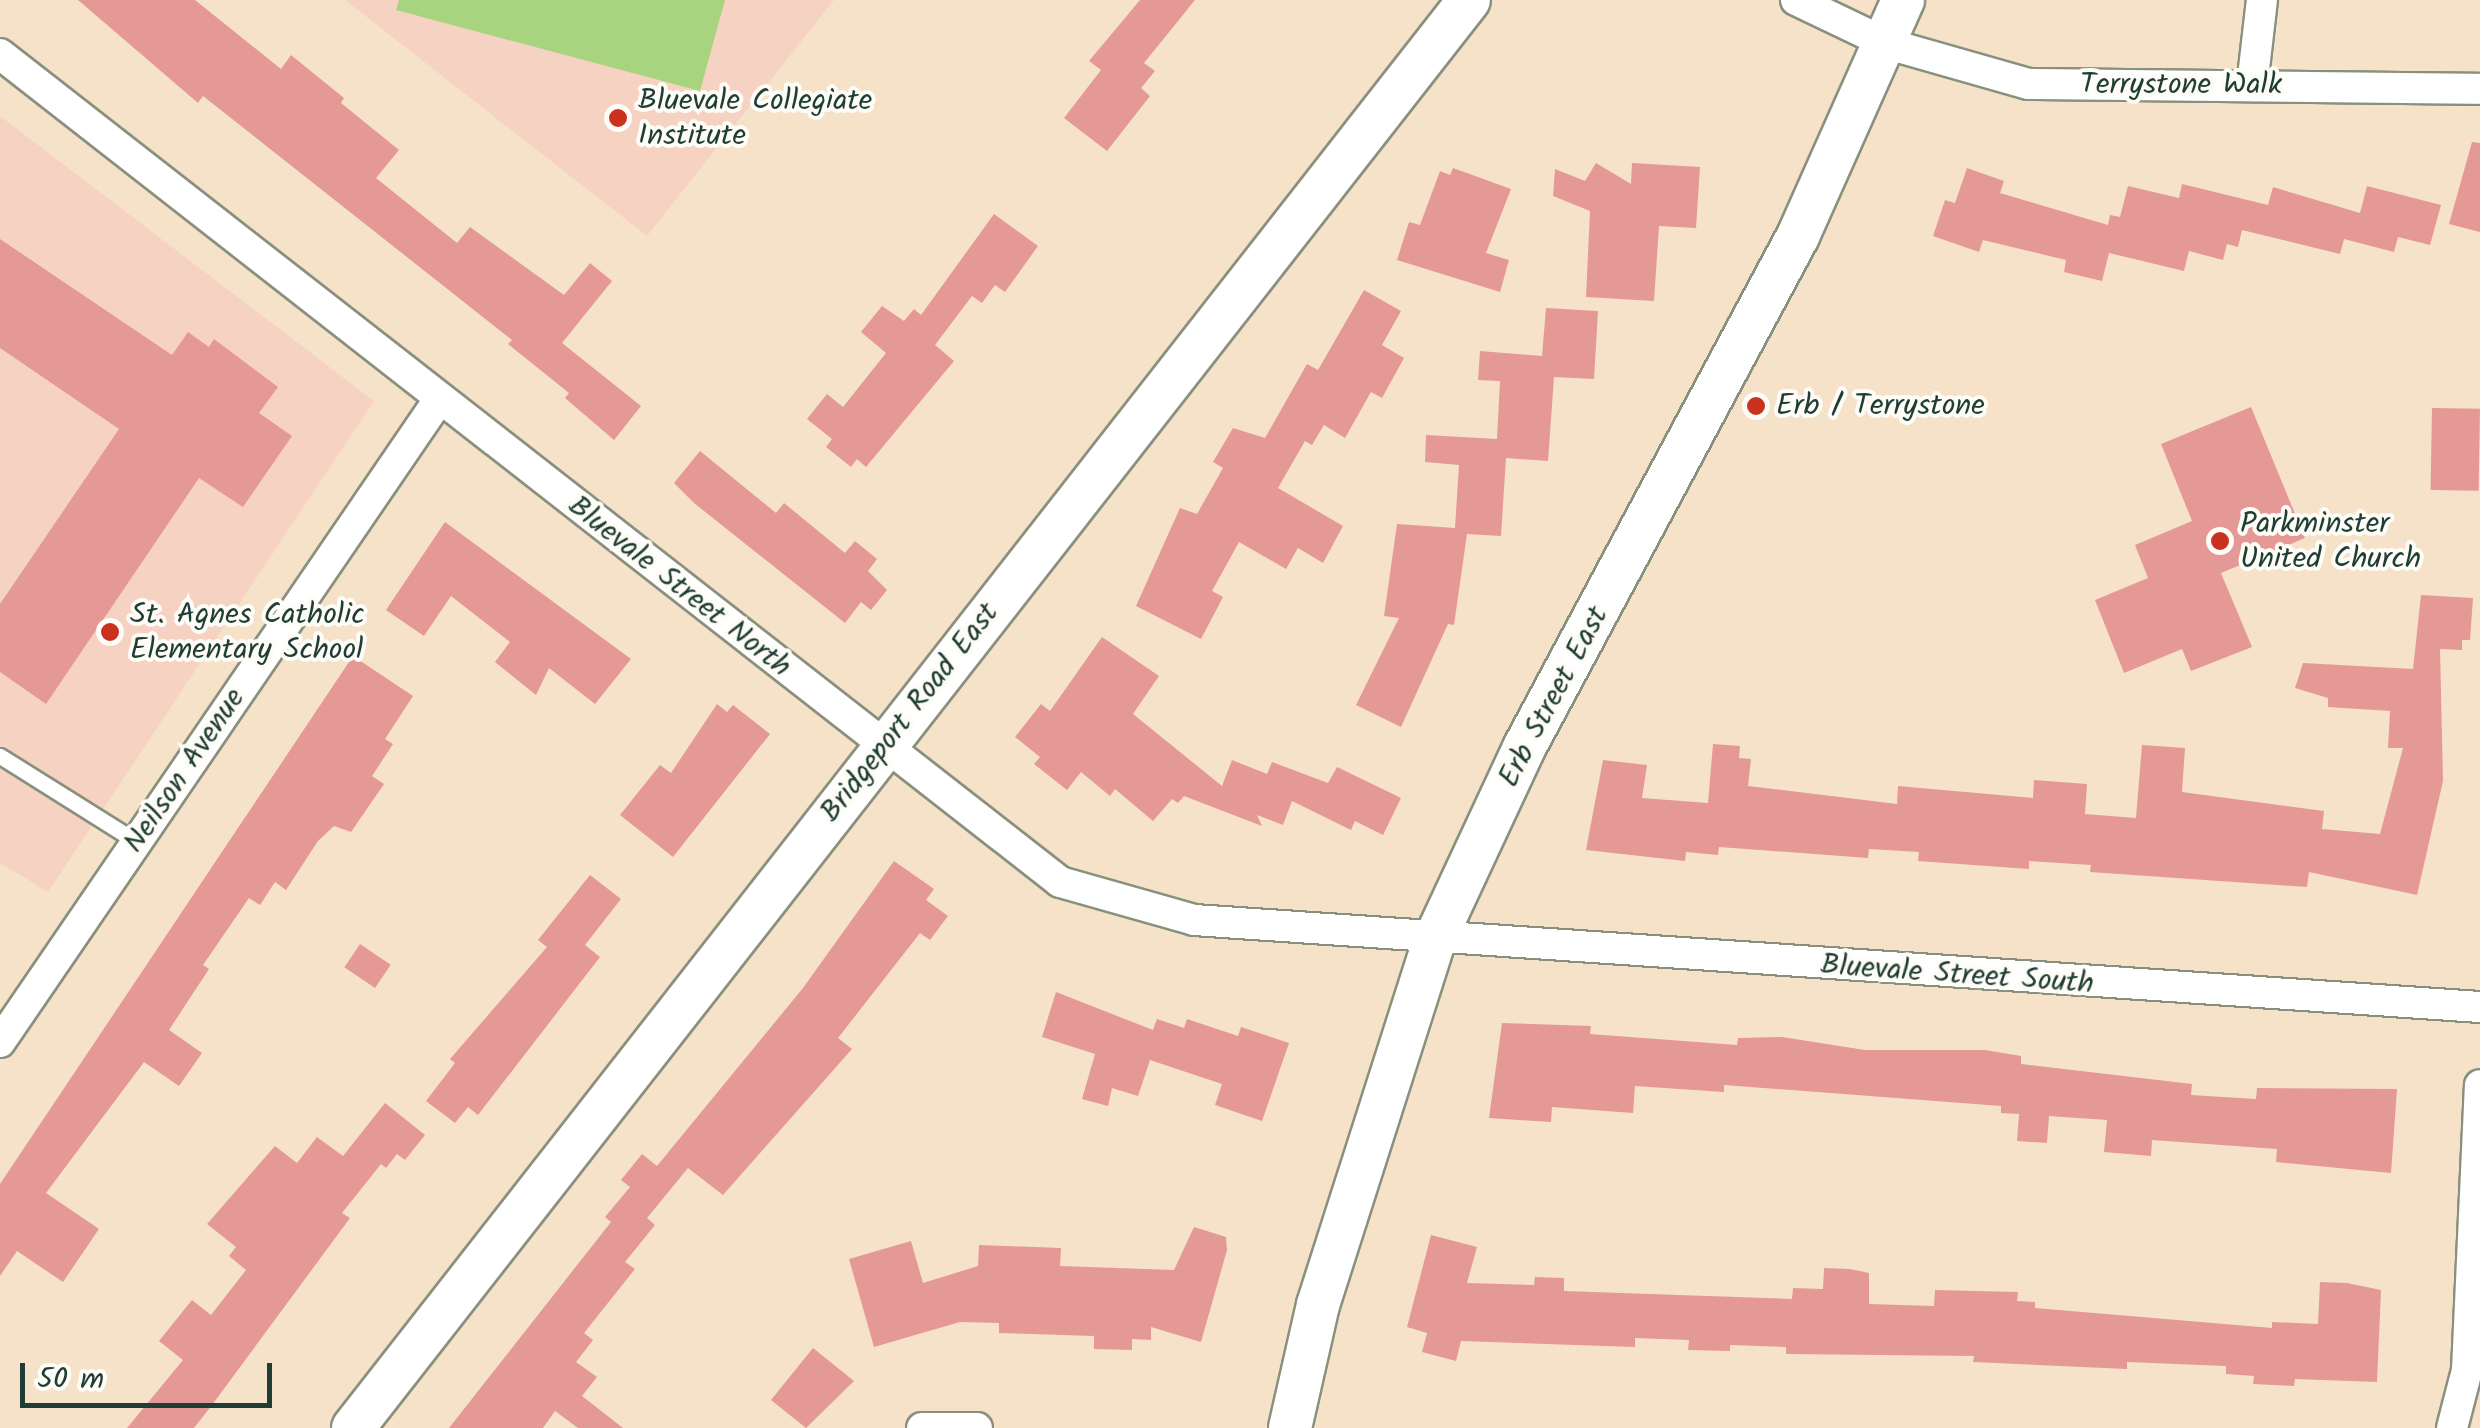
<!DOCTYPE html>
<style>
body{margin:0}
#map{position:relative;width:2480px;height:1428px;overflow:hidden;background:#f6e2c9;font-family:Kalam,sans-serif}
div>[style]{position:absolute}
.built>*{inset:0;background:#f6d2c3}
.green>*{inset:0;background:#a8d480}
.building>*{inset:0;background:#e49996;transform-origin:0 0}
.roads{filter:drop-shadow(2px 0 #8a907e) drop-shadow(-2px 0 #8a907e) drop-shadow(0 2px #8a907e) drop-shadow(0 -2px #8a907e)}
.lane>*{height:15px;margin:-7.5px;padding:0 7.5px;transform-origin:7.5px;border-radius:7.5px;background:#fff}
.street>*{height:30px;margin:-15px;padding:0 15px;transform-origin:15px;border-radius:15px;background:#fff}
.secondary>*{height:42px;margin:-21px;padding:0 21px;transform-origin:21px;border-radius:21px;background:#fff}
.dots>*{width:28px;height:28px;translate:-50% -50%;box-sizing:border-box;border:5px solid #fdfcf7;border-radius:50%}
span{translate:-50% -50%;white-space:nowrap;text-align:center;line-height:1.15;-webkit-text-stroke:8px #fdfcf7;paint-order:stroke}
.street-label{font-size:30px;color:#1f3d34}
.poi-label{font-size:30px;color:#1f3d34}
.left{translate:0 -50%;text-align:left}
.scale{position:absolute;left:20px;top:1363px;width:252px;height:45px;box-sizing:border-box;border:5px solid #1f3d34;border-top:0;padding-left:12px;font-size:30px;line-height:35px;white-space:nowrap;color:#1f3d34;-webkit-text-stroke:8px #fdfcf7;paint-order:stroke}
</style>
<div id="map">
<div class="built">
<div style="clip-path:polygon(345px 0,834px 0,647px 236px)"></div>
<div style="clip-path:polygon(0 116px,374px 401px,48px 892px,0 863px)"></div>
</div>
<div class="green">
<div style="clip-path:polygon(399px 0,725px 0,700px 91px,396px 10px)"></div>
</div>
<div class="building">
<div style="clip-path:polygon(78px 0,195px 0,281px 69px,291px 55px,344px 98px,341px 103px,399px 150px,376px 178px,457px 243px,470px 227px,564px 295px,590px 263px,612px 281px,562px 343px,641px 406px,614px 440px,565px 398px,569px 393px,508px 344px,512px 340px,203px 96px,198px 103px)"></div>
<div style="clip-path:polygon(1140px 0,1195px 0,1144px 63px,1155px 71px,1141px 88px,1150px 96px,1107px 151px,1064px 118px,1101px 70px,1089px 61px)"></div>
<div style="clip-path:polygon(2472px 142px,2480px 143px,2480px 232px,2449px 224px)"></div>
<div style="clip-path:polygon(1596px 163px,1631px 184px,1632px 163px,1700px 167px,1696px 228px,1659px 226px,1654px 301px,1586px 297px,1590px 211px,1553px 196px,1555px 169px,1585px 181px)"></div>
<div style="clip-path:polygon(1453px 168px,1511px 189px,1486px 253px,1509px 260px,1500px 292px,1397px 260px,1409px 222px,1420px 225px,1440px 171px,1450px 175px)"></div>
<div style="clip-path:polygon(1967px 168px,2004px 181px,2000px 193px,2108px 225px,2110px 215px,2120px 217px,2128px 186px,2179px 198px,2182px 184px,2268px 205px,2273px 187px,2360px 213px,2367px 186px,2441px 205px,2430px 245px,2398px 237px,2394px 252px,2344px 239px,2340px 254px,2242px 230px,2238px 247px,2227px 244px,2223px 260px,2189px 251px,2184px 271px,2109px 253px,2102px 281px,2064px 272px,2066px 260px,1983px 240px,1979px 252px,1933px 236px,1945px 200px,1955px 203px)"></div>
<div style="clip-path:polygon(994px 214px,1038px 246px,1005px 292px,995px 285px,982px 303px,972px 296px,935px 345px,954px 361px,866px 467px,857px 459px,851px 467px,826px 447px,832px 439px,807px 419px,827px 394px,843px 407px,886px 353px,861px 332px,882px 306px,904px 321px,914px 309px,921px 315px)"></div>
<div style="clip-path:polygon(0 239px,172px 355px,188px 332px,209px 347px,214px 339px,278px 387px,259px 413px,292px 436px,243px 507px,199px 478px,46px 704px,0 672px,0 604px,119px 429px,0 348px)"></div>
<div style="clip-path:polygon(1364px 290px,1401px 311px,1382px 345px,1404px 358px,1382px 398px,1371px 392px,1345px 438px,1324px 425px,1312px 445px,1305px 441px,1278px 488px,1343px 526px,1323px 563px,1298px 548px,1286px 569px,1239px 542px,1212px 591px,1223px 597px,1201px 639px,1136px 606px,1180px 508px,1197px 514px,1223px 468px,1213px 462px,1233px 428px,1265px 438px,1307px 364px,1318px 370px)"></div>
<div style="clip-path:polygon(1546px 308px,1598px 311px,1594px 379px,1554px 377px,1548px 461px,1506px 458px,1501px 536px,1467px 534px,1454px 625px,1448px 624px,1401px 727px,1356px 705px,1399px 618px,1384px 616px,1397px 524px,1455px 528px,1459px 465px,1425px 462px,1426px 435px,1497px 439px,1500px 381px,1478px 380px,1480px 351px,1542px 356px)"></div>
<div style="clip-path:polygon(2251px 407px,2305px 538px,2221px 573px,2252px 647px,2191px 671px,2182px 649px,2124px 673px,2095px 600px,2148px 578px,2135px 545px,2192px 521px,2161px 444px)"></div>
<div style="left:2432px;top:408px;width:48px;height:82px;rotate:1deg"></div>
<div style="clip-path:polygon(700px 451px,776px 513px,784px 503px,845px 553px,855px 541px,877px 559px,868px 571px,887px 590px,871px 610px,861px 602px,845px 623px,694px 503px,674px 483px)"></div>
<div style="clip-path:polygon(445px 522px,631px 659px,595px 704px,549px 668px,536px 695px,495px 662px,510px 642px,451px 596px,424px 636px,386px 610px)"></div>
<div style="clip-path:polygon(2421px 595px,2473px 598px,2470px 640px,2462px 640px,2462px 650px,2440px 649px,2443px 781px,2417px 895px,2309px 872px,2307px 887px,2090px 872px,2091px 865px,2029px 861px,2029px 869px,1918px 861px,1919px 852px,1869px 849px,1868px 858px,1719px 847px,1718px 855px,1686px 852px,1685px 861px,1586px 850px,1603px 760px,1647px 765px,1642px 798px,1708px 803px,1713px 744px,1740px 746px,1739px 758px,1751px 759px,1748px 786px,1897px 804px,1898px 786px,2033px 798px,2034px 780px,2087px 784px,2085px 814px,2136px 818px,2142px 745px,2185px 748px,2182px 792px,2324px 811px,2322px 829px,2380px 834px,2403px 748px,2388px 748px,2390px 711px,2328px 707px,2328px 698px,2295px 688px,2303px 663px,2413px 669px)"></div>
<div style="clip-path:polygon(1102px 637px,1159px 676px,1133px 714px,1222px 786px,1232px 760px,1267px 774px,1272px 762px,1328px 783px,1337px 767px,1401px 798px,1383px 835px,1355px 821px,1351px 830px,1292px 801px,1283px 825px,1257px 815px,1262px 826px,1184px 796px,1178px 803px,1172px 799px,1153px 821px,1115px 789px,1110px 796px,1081px 772px,1067px 790px,1034px 764px,1040px 757px,1015px 737px,1041px 704px,1050px 711px)"></div>
<div style="clip-path:polygon(353px 656px,413px 696px,385px 739px,393px 744px,372px 776px,384px 784px,351px 832px,334px 826px,318px 841px,286px 890px,275px 882px,260px 905px,249px 898px,203px 965px,209px 969px,169px 1030px,202px 1053px,179px 1086px,144px 1062px,46px 1193px,99px 1229px,63px 1282px,17px 1251px,0 1276px,0 1184px)"></div>
<div style="clip-path:polygon(717px 704px,727px 712px,733px 705px,770px 734px,673px 857px,620px 815px,660px 765px,671px 773px)"></div>
<div style="clip-path:polygon(894px 861px,934px 889px,926px 900px,948px 916px,930px 940px,920px 933px,838px 1038px,852px 1049px,723px 1195px,688px 1168px,647px 1218px,655px 1225px,625px 1262px,635px 1269px,584px 1333px,593px 1340px,576px 1362px,597px 1377px,582px 1396px,623px 1428px,578px 1428px,555px 1411px,543px 1428px,449px 1428px,611px 1222px,605px 1217px,630px 1187px,621px 1180px,642px 1154px,657px 1166px,803px 988px)"></div>
<div style="clip-path:polygon(590px 875px,621px 899px,585px 945px,600px 957px,478px 1115px,468px 1107px,455px 1123px,426px 1101px,455px 1063px,450px 1059px,547px 947px,538px 940px)"></div>
<div style="left:360px;top:944px;width:37px;height:28px;rotate:34deg"></div>
<div style="clip-path:polygon(1056px 992px,1153px 1030px,1157px 1019px,1184px 1028px,1187px 1019px,1238px 1036px,1241px 1027px,1289px 1043px,1262px 1121px,1215px 1105px,1222px 1084px,1150px 1060px,1138px 1096px,1112px 1088px,1108px 1106px,1082px 1099px,1095px 1054px,1042px 1037px)"></div>
<div style="clip-path:polygon(1502px 1023px,1591px 1026px,1590px 1034px,1737px 1045px,1738px 1038px,1782px 1037px,1865px 1050px,1985px 1050px,2021px 1056px,2021px 1064px,2192px 1084px,2191px 1095px,2256px 1099px,2257px 1088px,2397px 1089px,2391px 1173px,2276px 1162px,2277px 1149px,2152px 1140px,2151px 1156px,2104px 1152px,2107px 1120px,2049px 1116px,2047px 1143px,2017px 1141px,2019px 1114px,2001px 1113px,2001px 1106px,1724px 1085px,1724px 1092px,1635px 1086px,1633px 1113px,1552px 1107px,1551px 1122px,1489px 1118px)"></div>
<div style="clip-path:polygon(385px 1103px,425px 1135px,405px 1160px,397px 1154px,386px 1168px,381px 1164px,342px 1213px,350px 1218px,212px 1405px,194px 1428px,127px 1428px,183px 1360px,159px 1341px,192px 1300px,211px 1315px,246px 1270px,229px 1256px,236px 1247px,207px 1224px,275px 1146px,297px 1163px,317px 1137px,343px 1156px)"></div>
<div style="clip-path:polygon(1194px 1227px,1226px 1237px,1227px 1250px,1201px 1342px,1151px 1327px,1151px 1340px,1132px 1339px,1132px 1350px,1094px 1349px,1094px 1336px,999px 1333px,999px 1323px,960px 1322px,874px 1347px,849px 1259px,911px 1241px,923px 1283px,978px 1266px,979px 1245px,1061px 1248px,1060px 1266px,1174px 1270px)"></div>
<div style="clip-path:polygon(1431px 1235px,1477px 1247px,1467px 1283px,1534px 1285px,1535px 1277px,1564px 1278px,1564px 1291px,1792px 1299px,1793px 1288px,1823px 1289px,1824px 1268px,1850px 1269px,1869px 1273px,1869px 1304px,1934px 1306px,1935px 1290px,2018px 1292px,2017px 1301px,2035px 1302px,2035px 1308px,2272px 1328px,2272px 1322px,2318px 1324px,2320px 1282px,2347px 1283px,2381px 1290px,2377px 1382px,2295px 1379px,2294px 1386px,2253px 1384px,2254px 1376px,2226px 1374px,2226px 1366px,2127px 1362px,2127px 1369px,1973px 1362px,1974px 1356px,1786px 1354px,1786px 1347px,1730px 1345px,1730px 1351px,1688px 1350px,1689px 1340px,1635px 1338px,1635px 1347px,1461px 1341px,1456px 1361px,1422px 1352px,1427px 1333px,1407px 1327px)"></div>
<div style="clip-path:polygon(813px 1348px,854px 1381px,806px 1428px,771px 1400px)"></div>
</div>
<div class="roads">
<div class="lane">
<div style="left:0;top:756px;width:162px;rotate:32.1deg"></div>
</div>
<div class="street">
<div style="left:1796px;top:0;width:102px;rotate:25.6deg"></div>
<div style="left:1888px;top:44px;width:146px;rotate:15.9deg"></div>
<div style="left:2028px;top:84px;width:452px;rotate:0.6deg"></div>
<div style="left:0;top:54px;width:1345px;rotate:37.99deg"></div>
<div style="left:1060px;top:882px;width:139px;rotate:15.8deg"></div>
<div style="left:1194px;top:920px;width:1289px;rotate:3.87deg"></div>
<div style="left:2252px;top:86px;width:87px;rotate:-83.4deg"></div>
<div style="left:0;top:1042px;width:776px;rotate:-55.65deg"></div>
<div style="left:922px;top:1428px;width:55px"></div>
<div style="left:2452px;top:1428px;width:60px;rotate:-75.5deg"></div>
<div style="left:2467px;top:1370px;width:285px;rotate:-87.4deg"></div>
</div>
<div class="secondary">
<div style="left:353px;top:1428px;width:1812px;rotate:-51.99deg"></div>
<div style="left:1290px;top:1428px;width:126px;rotate:-77.2deg"></div>
<div style="left:1318px;top:1305px;width:384px;rotate:-72.3deg"></div>
<div style="left:1435px;top:939px;width:211px;rotate:-65deg"></div>
<div style="left:1524px;top:748px;width:581px;rotate:-61.85deg"></div>
<div style="left:1798px;top:236px;width:258px;rotate:-66deg"></div>
</div>
</div>
<div class="dots">
<div style="left:618px;top:118px;background:#c8321e"></div>
<div style="left:1756px;top:406px;background:#c8321e"></div>
<div style="left:2220px;top:541px;background:#c8321e"></div>
<div style="left:110px;top:632px;background:#c8321e"></div>
</div>
<div class="street-label">
<span style="left:2181px;top:85px">Terrystone Walk</span>
<span style="left:679px;top:587px;rotate:38deg">Bluevale Street North</span>
<span style="left:1554px;top:697px;rotate:-62deg">Erb Street East</span>
<span style="left:910px;top:713px;rotate:-52deg">Bridgeport Road East</span>
<span style="left:185px;top:771px;rotate:-56deg">Neilson Avenue</span>
<span style="left:1957px;top:975px;rotate:4deg">Bluevale Street South</span>
</div>
<div class="poi-label">
<span class="left" style="left:638px;top:118px">Bluevale Collegiate<br>Institute</span>
<span class="left" style="left:1776px;top:406px">Erb / Terrystone</span>
<span class="left" style="left:2240px;top:541px">Parkminster<br>United Church</span>
<span class="left" style="left:130px;top:632px">St. Agnes Catholic<br>Elementary School</span>
</div>
<div class="scale">50 m</div>
</div>
